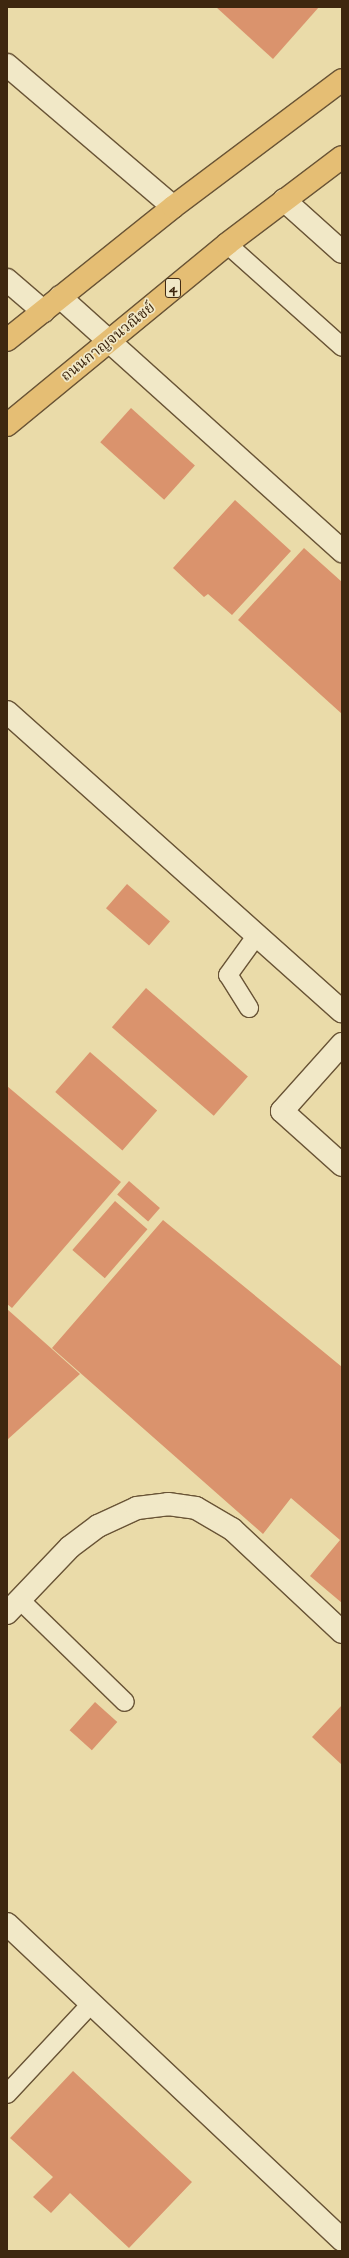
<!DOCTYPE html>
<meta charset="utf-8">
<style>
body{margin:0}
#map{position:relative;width:349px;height:2258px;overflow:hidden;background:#eadba9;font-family:"IM FELL DW Pica","Noto Serif Thai",serif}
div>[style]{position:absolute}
.building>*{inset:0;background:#da936d;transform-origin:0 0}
.roads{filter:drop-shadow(1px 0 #695436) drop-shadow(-1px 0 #695436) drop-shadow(0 1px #695436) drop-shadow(0 -1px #695436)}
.lane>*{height:18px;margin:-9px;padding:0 9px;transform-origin:9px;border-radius:9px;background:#f1e8c7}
.street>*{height:22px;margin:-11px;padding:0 11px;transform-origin:11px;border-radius:11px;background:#f1e8c7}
.highway>*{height:22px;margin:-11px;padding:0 11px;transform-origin:11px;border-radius:11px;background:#e5be74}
span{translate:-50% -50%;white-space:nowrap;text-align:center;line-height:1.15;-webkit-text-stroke:3.5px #f1e8c7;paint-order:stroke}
.shield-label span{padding:1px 3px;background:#f1e8c7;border:1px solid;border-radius:3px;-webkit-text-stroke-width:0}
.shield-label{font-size:14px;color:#3e270f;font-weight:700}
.street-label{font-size:15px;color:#3e270f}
.frame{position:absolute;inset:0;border:8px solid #3e270f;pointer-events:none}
</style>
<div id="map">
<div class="building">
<div style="clip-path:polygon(216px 7px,319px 7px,273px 59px)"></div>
<div style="left:131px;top:408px;width:86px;height:46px;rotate:42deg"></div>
<div style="clip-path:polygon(235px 500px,291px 551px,232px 615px,208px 594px,204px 597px,173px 568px)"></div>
<div style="clip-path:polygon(304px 548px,342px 582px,342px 714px,238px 620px)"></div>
<div style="left:127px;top:884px;width:57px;height:32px;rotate:41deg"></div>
<div style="left:146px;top:988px;width:135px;height:52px;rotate:41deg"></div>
<div style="left:90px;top:1052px;width:89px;height:53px;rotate:41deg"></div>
<div style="clip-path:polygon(7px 1086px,121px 1182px,12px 1308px,7px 1304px)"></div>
<div style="left:129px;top:1181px;width:41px;height:18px;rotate:41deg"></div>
<div style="left:115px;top:1201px;width:43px;height:65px;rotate:41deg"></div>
<div style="clip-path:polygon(163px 1220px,342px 1367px,342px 1603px,310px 1576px,340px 1540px,291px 1498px,263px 1534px,52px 1348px)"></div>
<div style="clip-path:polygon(7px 1309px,80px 1374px,7px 1440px)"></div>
<div style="left:95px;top:1702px;width:30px;height:38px;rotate:42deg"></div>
<div style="clip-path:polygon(342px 1705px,342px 1765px,312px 1737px)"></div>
<div style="clip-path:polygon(73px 2071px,192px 2182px,129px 2248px,70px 2193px,51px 2213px,33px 2197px,53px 2177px,10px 2138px)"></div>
</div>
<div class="roads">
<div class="lane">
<div style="left:227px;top:244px;width:154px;rotate:41.8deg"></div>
<div style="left:249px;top:1008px;width:39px;rotate:-122deg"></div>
<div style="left:228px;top:975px;width:49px;rotate:-54.1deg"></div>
<div style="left:20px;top:1600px;width:146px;rotate:44.2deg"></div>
<div style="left:7px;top:2094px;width:125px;rotate:-47deg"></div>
</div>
<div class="street">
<div style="left:7px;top:65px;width:218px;rotate:40.5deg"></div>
<div style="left:284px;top:200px;width:78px;rotate:41.9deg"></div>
<div style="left:7px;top:280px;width:48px;rotate:40.7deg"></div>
<div style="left:60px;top:297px;width:380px;rotate:42deg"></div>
<div style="left:7px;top:712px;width:449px;rotate:41.8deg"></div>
<div style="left:342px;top:1044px;width:90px;rotate:131.8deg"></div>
<div style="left:282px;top:1111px;width:81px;rotate:42deg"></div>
<div style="left:7px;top:1613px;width:91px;rotate:-46.3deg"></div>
<div style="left:70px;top:1547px;width:35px;rotate:-37deg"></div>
<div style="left:98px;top:1526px;width:43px;rotate:-24.8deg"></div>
<div style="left:137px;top:1508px;width:31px;rotate:-7deg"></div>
<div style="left:168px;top:1504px;width:28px;rotate:8deg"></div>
<div style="left:196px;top:1508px;width:42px;rotate:30.3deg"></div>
<div style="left:232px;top:1529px;width:151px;rotate:43.1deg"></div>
<div style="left:7px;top:1924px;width:461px;rotate:43.3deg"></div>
</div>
<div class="highway">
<div style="left:7px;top:340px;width:213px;rotate:-38.7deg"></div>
<div style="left:173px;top:207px;width:211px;rotate:-36.9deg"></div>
<div style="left:7px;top:425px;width:285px;rotate:-39.4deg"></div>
<div style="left:227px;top:244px;width:144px;rotate:-37.1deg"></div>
</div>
</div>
<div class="shield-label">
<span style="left:173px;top:288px">4</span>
</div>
<div class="street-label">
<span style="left:108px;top:342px;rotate:-39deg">ถนนกาญจนวณิชย์</span>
</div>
<div class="frame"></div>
</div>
